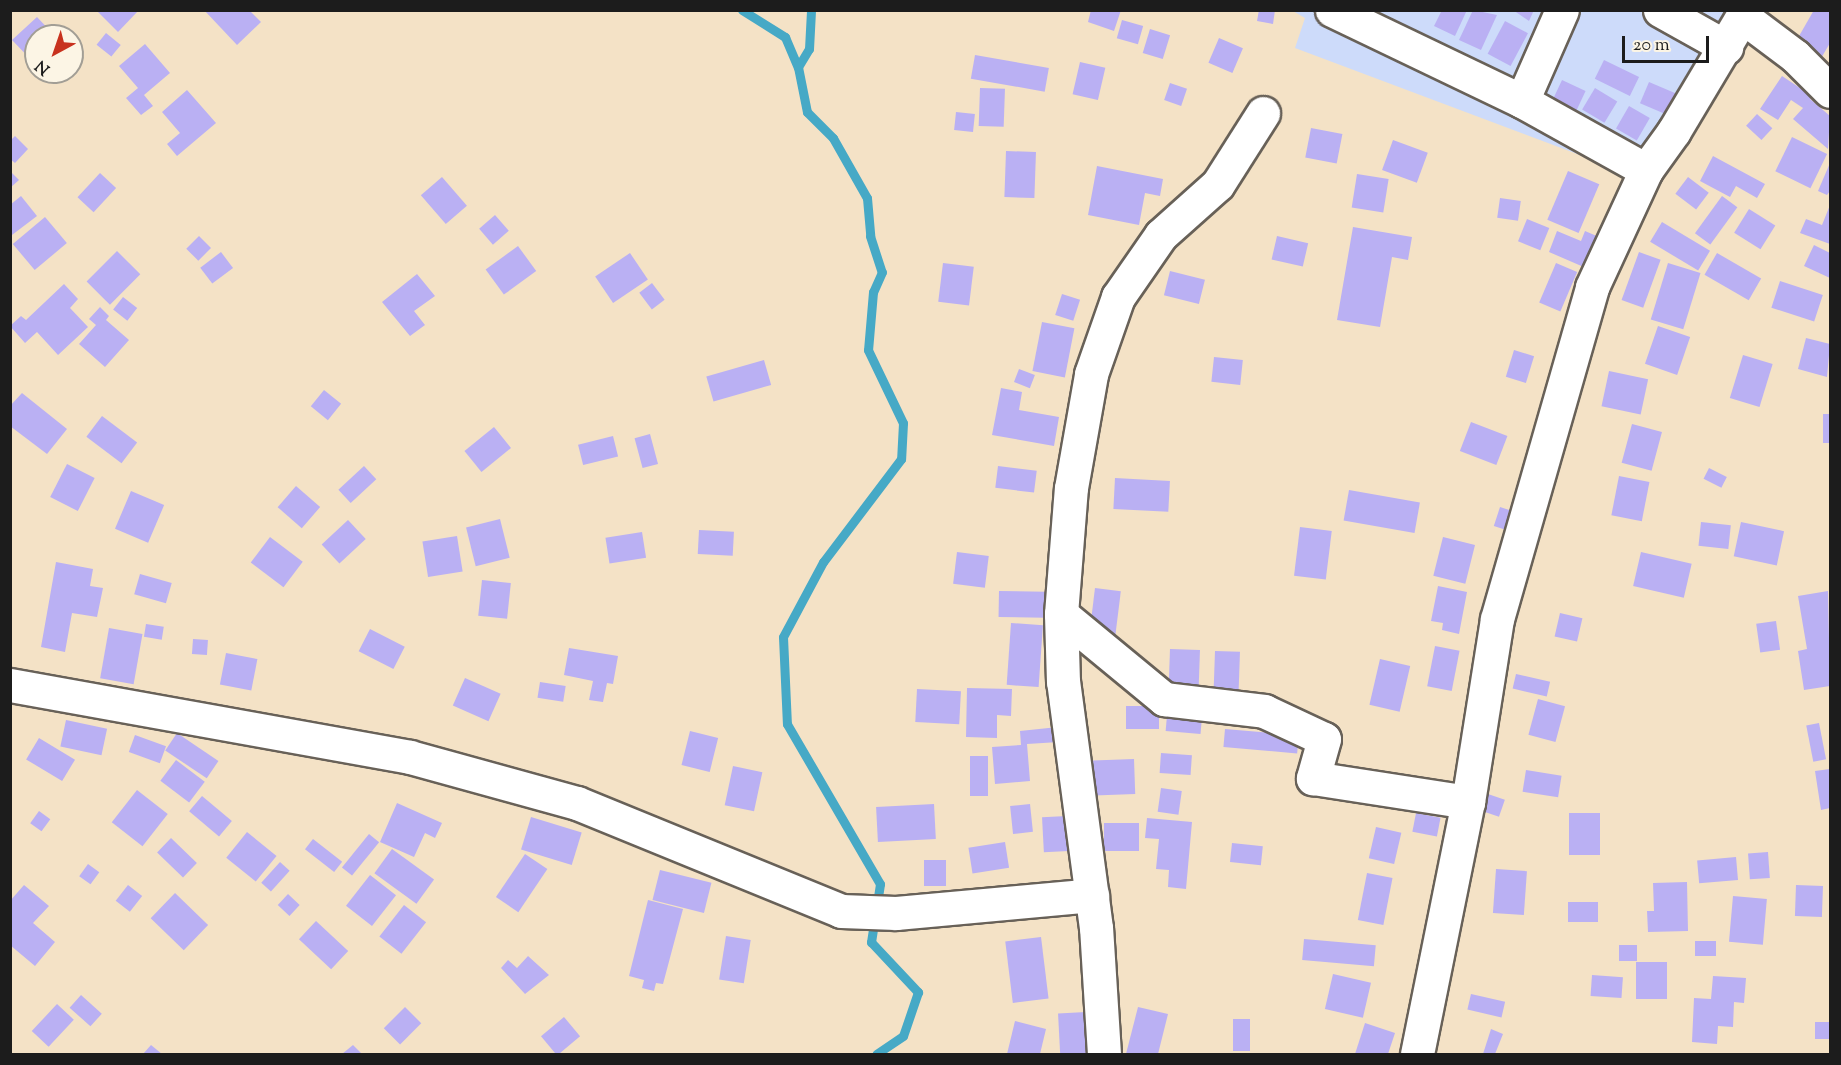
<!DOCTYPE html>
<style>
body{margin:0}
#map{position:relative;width:1841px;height:1065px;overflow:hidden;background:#f4e2c6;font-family:"Sorts Mill Goudy",serif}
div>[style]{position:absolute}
.built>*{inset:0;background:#cddbfa}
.stream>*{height:9px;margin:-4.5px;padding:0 4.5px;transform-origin:4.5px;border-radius:4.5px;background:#46a9c6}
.building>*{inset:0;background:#bab0f3;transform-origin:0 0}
.roads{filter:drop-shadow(2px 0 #686158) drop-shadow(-2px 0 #686158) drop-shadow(0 2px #686158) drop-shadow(0 -2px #686158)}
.minor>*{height:33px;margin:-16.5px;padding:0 16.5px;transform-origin:16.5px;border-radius:16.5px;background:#fff}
span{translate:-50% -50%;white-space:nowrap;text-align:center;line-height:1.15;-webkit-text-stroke:5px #fcf5e5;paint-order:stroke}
.frame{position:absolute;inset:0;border:12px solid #1c1c1c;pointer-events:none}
.north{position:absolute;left:24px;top:24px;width:60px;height:60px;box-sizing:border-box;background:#fcf5e5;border:2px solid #a29e95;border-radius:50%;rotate:220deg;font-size:16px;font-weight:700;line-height:24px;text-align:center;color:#1c1c1c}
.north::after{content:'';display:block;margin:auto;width:21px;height:27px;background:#c8321e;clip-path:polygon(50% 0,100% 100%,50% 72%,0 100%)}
.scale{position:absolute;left:1622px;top:36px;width:87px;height:27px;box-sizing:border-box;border:3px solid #1c1c1c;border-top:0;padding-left:8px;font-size:18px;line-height:21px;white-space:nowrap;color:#1c1c1c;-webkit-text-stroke:4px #fcf5e5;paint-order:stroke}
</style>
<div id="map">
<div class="built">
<div style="clip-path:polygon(1293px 11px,1735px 11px,1641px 178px,1295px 48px,1305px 18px)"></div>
</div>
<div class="stream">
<div style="left:742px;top:10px;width:51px;rotate:32.1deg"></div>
<div style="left:785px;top:37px;width:33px;rotate:67deg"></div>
<div style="left:798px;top:67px;width:46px;rotate:78.7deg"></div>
<div style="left:807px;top:112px;width:37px;rotate:45deg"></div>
<div style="left:833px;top:138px;width:69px;rotate:60.5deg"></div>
<div style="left:867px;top:198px;width:38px;rotate:85deg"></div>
<div style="left:870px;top:236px;width:38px;rotate:72deg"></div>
<div style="left:882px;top:272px;width:22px;rotate:114deg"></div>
<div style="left:873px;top:292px;width:58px;rotate:94.9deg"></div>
<div style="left:868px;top:350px;width:81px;rotate:64.4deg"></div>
<div style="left:903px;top:423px;width:36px;rotate:93deg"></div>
<div style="left:901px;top:459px;width:129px;rotate:127.1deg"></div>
<div style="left:823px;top:562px;width:85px;rotate:118.1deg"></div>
<div style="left:783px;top:637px;width:87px;rotate:87.4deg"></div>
<div style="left:787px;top:724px;width:185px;rotate:59.8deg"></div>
<div style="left:880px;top:884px;width:59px;rotate:98.8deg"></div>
<div style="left:871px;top:942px;width:69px;rotate:46.8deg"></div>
<div style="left:918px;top:992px;width:46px;rotate:108.8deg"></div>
<div style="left:903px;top:1036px;width:32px;rotate:146deg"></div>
<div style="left:798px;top:67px;width:21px;rotate:-59deg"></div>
<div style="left:809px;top:49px;width:39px;rotate:-87deg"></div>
</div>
<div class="building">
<div style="clip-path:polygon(96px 10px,139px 10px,118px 32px)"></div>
<div style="clip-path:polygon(204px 10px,249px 10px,261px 22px,237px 45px)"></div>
<div style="clip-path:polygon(1091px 10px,1121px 10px,1114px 31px,1088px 22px)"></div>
<div style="clip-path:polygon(1259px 10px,1275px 10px,1273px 24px,1257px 21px)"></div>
<div style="clip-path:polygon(1442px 10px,1467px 10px,1455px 36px,1434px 26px)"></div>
<div style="clip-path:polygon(1473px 10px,1497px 15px,1481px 50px,1459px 40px)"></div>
<div style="clip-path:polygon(1513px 10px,1534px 10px,1529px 21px)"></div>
<div style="clip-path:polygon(1814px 10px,1830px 10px,1830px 43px,1817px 65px,1791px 50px)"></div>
<div style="clip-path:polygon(37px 17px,55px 36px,36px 36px,36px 65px,12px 40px)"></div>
<div style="left:1122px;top:20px;width:22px;height:19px;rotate:16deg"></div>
<div style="left:1505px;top:21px;width:26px;height:37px;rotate:28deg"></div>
<div style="left:1150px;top:29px;width:21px;height:25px;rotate:17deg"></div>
<div style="left:106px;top:33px;width:19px;height:15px;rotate:39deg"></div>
<div style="left:1219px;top:38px;width:26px;height:27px;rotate:23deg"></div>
<div style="clip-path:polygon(145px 44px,170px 73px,144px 95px,153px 106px,141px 115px,126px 98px,138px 88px,119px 66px)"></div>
<div style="left:975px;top:55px;width:75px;height:24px;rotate:10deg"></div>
<div style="left:1604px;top:60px;width:39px;height:21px;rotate:26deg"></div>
<div style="left:1080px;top:62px;width:26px;height:33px;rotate:13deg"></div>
<div style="clip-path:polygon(1782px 76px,1812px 96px,1810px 99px,1830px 116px,1828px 149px,1793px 119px,1803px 108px,1791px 100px,1778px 120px,1760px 109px)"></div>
<div style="left:1562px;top:80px;width:26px;height:21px;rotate:25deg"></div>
<div style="left:1649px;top:82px;width:53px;height:23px;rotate:23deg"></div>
<div style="left:1170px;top:83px;width:18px;height:18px;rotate:19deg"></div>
<div style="left:980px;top:88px;width:25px;height:38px;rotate:2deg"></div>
<div style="left:1595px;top:88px;width:26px;height:25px;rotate:31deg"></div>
<div style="clip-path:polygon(187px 90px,216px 123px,177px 156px,167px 144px,180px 133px,162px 112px)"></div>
<div style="left:1629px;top:106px;width:24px;height:26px;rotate:30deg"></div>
<div style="left:956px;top:112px;width:19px;height:18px;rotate:6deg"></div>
<div style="left:1757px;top:114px;width:21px;height:16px;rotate:43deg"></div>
<div style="left:1311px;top:128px;width:32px;height:30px;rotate:11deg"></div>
<div style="clip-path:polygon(15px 136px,28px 149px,15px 163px,10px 159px,10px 141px)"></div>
<div style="left:1792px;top:137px;width:39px;height:38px;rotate:26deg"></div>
<div style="left:1393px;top:140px;width:37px;height:32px;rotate:20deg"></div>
<div style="left:1006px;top:151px;width:30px;height:46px;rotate:2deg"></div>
<div style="clip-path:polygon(1713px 156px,1765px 184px,1757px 198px,1736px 186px,1730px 197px,1700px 181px)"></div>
<div style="clip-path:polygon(1830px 163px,1830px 191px,1827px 195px,1818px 191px)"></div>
<div style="clip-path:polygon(1097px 166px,1163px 179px,1160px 196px,1145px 193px,1139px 225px,1088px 215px)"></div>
<div style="clip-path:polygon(10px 171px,19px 180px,10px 188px)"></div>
<div style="left:1568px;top:171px;width:34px;height:53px;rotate:23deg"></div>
<div style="left:100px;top:173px;width:22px;height:33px;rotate:43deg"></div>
<div style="left:1357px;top:174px;width:32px;height:34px;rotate:9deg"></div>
<div style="left:442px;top:177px;width:38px;height:28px;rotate:49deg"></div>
<div style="left:1688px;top:177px;width:26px;height:21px;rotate:37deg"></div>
<div style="clip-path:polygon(21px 196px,37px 216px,12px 235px,10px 205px)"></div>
<div style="left:1722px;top:196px;width:19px;height:46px;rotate:36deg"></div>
<div style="left:1500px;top:198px;width:21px;height:20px;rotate:8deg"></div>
<div style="clip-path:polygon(1830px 205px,1830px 244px,1800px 233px,1806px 219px,1822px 225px)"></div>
<div style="left:1749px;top:209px;width:31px;height:28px;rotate:32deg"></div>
<div style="left:495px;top:215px;width:21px;height:21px;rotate:49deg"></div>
<div style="left:45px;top:217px;width:34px;height:42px;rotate:50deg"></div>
<div style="left:1527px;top:219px;width:24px;height:24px;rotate:22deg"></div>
<div style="left:1662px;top:222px;width:56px;height:23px;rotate:31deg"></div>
<div style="clip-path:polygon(1353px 227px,1412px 237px,1408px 260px,1392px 257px,1380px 327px,1337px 320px)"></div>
<div style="clip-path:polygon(1557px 231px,1581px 241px,1585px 231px,1599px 237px,1586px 268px,1549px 252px)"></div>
<div style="left:199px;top:236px;width:17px;height:18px;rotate:45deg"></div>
<div style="left:1277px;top:236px;width:32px;height:24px;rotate:13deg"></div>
<div style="clip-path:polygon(1814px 245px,1830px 253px,1830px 278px,1804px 266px)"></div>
<div style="left:518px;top:246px;width:31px;height:40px;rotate:54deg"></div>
<div style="left:117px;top:251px;width:33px;height:43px;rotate:45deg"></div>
<div style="left:221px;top:252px;width:20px;height:26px;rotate:53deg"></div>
<div style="left:1639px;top:252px;width:23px;height:51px;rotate:20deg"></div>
<div style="left:630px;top:253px;width:32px;height:42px;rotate:56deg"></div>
<div style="left:1717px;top:253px;width:51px;height:25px;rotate:30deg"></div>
<div style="left:943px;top:263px;width:31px;height:39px;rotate:7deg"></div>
<div style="left:1556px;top:263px;width:23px;height:43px;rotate:23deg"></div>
<div style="left:1668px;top:263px;width:34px;height:59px;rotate:17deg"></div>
<div style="left:1170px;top:271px;width:36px;height:25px;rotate:14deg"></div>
<div style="clip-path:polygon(417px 274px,435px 296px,414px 311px,425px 325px,410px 336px,382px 302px)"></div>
<div style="left:1780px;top:281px;width:45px;height:28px;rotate:18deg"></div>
<div style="left:652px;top:283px;width:21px;height:16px;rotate:53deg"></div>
<div style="clip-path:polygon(64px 284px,78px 299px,70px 308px,88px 327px,58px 355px,37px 332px,25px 343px,10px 326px,21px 316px,26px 320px)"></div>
<div style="left:1062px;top:294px;width:19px;height:22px;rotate:18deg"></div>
<div style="left:123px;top:297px;width:18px;height:16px;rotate:38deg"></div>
<div style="clip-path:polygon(100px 307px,109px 316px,106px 320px,129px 340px,105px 367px,79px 344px,96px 325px,89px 319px)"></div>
<div style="left:1042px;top:322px;width:33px;height:50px;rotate:11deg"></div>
<div style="left:1658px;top:326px;width:34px;height:40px;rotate:19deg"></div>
<div style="clip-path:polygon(1806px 338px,1830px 344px,1827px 377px,1798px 369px)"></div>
<div style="left:1514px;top:350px;width:21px;height:28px;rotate:17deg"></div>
<div style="left:1743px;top:355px;width:31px;height:45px;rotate:17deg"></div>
<div style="left:1214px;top:357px;width:29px;height:25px;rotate:6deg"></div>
<div style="left:764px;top:360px;width:26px;height:60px;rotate:74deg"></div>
<div style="left:1019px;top:369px;width:17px;height:14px;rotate:21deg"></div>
<div style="left:1609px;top:371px;width:40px;height:36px;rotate:12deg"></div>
<div style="clip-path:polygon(1001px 388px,1022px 392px,1019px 410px,1059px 417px,1054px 446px,992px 435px)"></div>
<div style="left:324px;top:390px;width:22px;height:21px;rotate:39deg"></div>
<div style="clip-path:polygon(22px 393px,67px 429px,47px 454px,10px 426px,10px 406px)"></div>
<div style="left:1823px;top:414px;width:7px;height:29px"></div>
<div style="left:102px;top:416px;width:44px;height:26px;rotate:37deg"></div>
<div style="left:1471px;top:422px;width:39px;height:31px;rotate:21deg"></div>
<div style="left:1632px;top:424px;width:31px;height:40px;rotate:15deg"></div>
<div style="left:494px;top:427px;width:27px;height:38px;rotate:51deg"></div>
<div style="left:650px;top:434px;width:31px;height:16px;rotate:75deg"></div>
<div style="left:613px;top:436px;width:21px;height:36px;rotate:76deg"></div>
<div style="left:67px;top:464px;width:31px;height:37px;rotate:27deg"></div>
<div style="left:364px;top:466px;width:18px;height:35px;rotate:47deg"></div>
<div style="left:998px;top:466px;width:39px;height:22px;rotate:7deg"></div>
<div style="left:1709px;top:468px;width:20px;height:12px;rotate:27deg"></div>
<div style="left:1619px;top:476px;width:31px;height:40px;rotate:11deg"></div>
<div style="left:1115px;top:478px;width:55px;height:31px;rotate:3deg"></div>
<div style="left:296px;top:486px;width:32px;height:28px;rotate:41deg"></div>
<div style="left:1349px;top:490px;width:72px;height:31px;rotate:10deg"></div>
<div style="left:131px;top:491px;width:36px;height:41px;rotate:23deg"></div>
<div style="left:1500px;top:507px;width:22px;height:20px;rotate:18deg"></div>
<div style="left:500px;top:519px;width:40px;height:35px;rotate:76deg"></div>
<div style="left:348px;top:520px;width:26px;height:36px;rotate:47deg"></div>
<div style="left:1701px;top:522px;width:30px;height:24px;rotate:6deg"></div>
<div style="left:1741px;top:522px;width:44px;height:35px;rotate:12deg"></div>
<div style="left:1300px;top:527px;width:32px;height:49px;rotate:7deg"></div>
<div style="left:699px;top:530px;width:35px;height:24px;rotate:3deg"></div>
<div style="left:642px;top:532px;width:26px;height:37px;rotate:81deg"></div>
<div style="left:457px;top:536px;width:36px;height:35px;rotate:81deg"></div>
<div style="left:270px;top:537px;width:41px;height:32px;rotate:37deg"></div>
<div style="left:1443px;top:537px;width:33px;height:40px;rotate:14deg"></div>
<div style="left:957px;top:552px;width:32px;height:32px;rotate:7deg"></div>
<div style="left:1641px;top:552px;width:52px;height:35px;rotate:13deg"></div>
<div style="clip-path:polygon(56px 562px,93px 569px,90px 586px,103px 588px,97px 617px,72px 613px,65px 652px,41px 647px)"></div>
<div style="left:140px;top:574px;width:33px;height:21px;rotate:16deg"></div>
<div style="left:482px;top:580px;width:29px;height:36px;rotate:6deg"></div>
<div style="clip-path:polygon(1438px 586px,1467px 592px,1459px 634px,1442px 630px,1443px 623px,1431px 621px)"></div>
<div style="left:1095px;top:588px;width:26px;height:45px;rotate:7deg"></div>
<div style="left:999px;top:591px;width:47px;height:26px;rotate:1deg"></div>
<div style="clip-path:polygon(1828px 591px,1830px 686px,1804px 690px,1798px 651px,1807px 649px,1798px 596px)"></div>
<div style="left:1560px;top:613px;width:23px;height:24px;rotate:13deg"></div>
<div style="left:1776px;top:621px;width:29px;height:20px;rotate:82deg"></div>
<div style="left:1011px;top:623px;width:32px;height:62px;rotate:4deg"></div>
<div style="left:146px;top:624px;width:18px;height:13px;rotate:9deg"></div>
<div style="left:109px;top:628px;width:34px;height:51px;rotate:10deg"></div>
<div style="left:370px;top:629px;width:39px;height:25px;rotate:27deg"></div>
<div style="left:193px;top:639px;width:15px;height:15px;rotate:4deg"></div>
<div style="left:1435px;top:646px;width:25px;height:41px;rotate:11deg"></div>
<div style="clip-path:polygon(569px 648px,618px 656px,613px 684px,607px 683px,603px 702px,589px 700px,593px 681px,564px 675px)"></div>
<div style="left:1170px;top:649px;width:30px;height:45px;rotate:2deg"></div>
<div style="left:1215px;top:651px;width:25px;height:44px;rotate:2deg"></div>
<div style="left:226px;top:653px;width:32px;height:32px;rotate:11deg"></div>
<div style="left:1380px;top:659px;width:31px;height:47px;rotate:13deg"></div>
<div style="left:1516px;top:674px;width:35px;height:15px;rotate:13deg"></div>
<div style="left:465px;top:678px;width:39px;height:30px;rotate:24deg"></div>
<div style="left:540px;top:682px;width:26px;height:16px;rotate:9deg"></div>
<div style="clip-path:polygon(967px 688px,1012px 689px,1011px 716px,997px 715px,997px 738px,966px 737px)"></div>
<div style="left:917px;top:689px;width:44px;height:33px;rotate:3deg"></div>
<div style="left:1538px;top:699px;width:28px;height:37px;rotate:15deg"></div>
<div style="left:1168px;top:704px;width:35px;height:27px;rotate:5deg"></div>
<div style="left:1159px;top:706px;width:23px;height:33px;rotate:90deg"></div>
<div style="left:66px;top:720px;width:42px;height:27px;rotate:12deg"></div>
<div style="left:1819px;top:723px;width:37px;height:13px;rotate:79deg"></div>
<div style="clip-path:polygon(1058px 727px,1059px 742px,1027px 744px,1030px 781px,995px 784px,992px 747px,1021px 745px,1020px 731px)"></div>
<div style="left:1225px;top:729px;width:74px;height:18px;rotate:5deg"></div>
<div style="left:690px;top:731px;width:29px;height:35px;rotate:14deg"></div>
<div style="left:177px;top:733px;width:50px;height:21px;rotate:34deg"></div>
<div style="left:135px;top:735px;width:33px;height:18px;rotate:20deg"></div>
<div style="left:39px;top:738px;width:42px;height:25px;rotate:31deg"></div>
<div style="left:1161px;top:753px;width:31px;height:20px;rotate:4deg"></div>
<div style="left:970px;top:756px;width:18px;height:40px"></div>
<div style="left:1134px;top:759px;width:35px;height:41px;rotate:88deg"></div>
<div style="left:176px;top:760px;width:36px;height:26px;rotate:37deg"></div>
<div style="left:733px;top:766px;width:30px;height:40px;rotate:12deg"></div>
<div style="clip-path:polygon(1830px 769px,1830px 808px,1821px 810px,1815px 771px)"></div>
<div style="left:1526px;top:770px;width:36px;height:22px;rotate:9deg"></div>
<div style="left:1161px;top:788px;width:21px;height:24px;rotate:8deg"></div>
<div style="left:137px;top:790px;width:39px;height:41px;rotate:38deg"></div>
<div style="left:1485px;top:793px;width:21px;height:18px;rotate:19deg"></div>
<div style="left:202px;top:796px;width:39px;height:20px;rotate:40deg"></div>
<div style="clip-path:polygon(397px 803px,442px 823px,435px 838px,425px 833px,414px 857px,380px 842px)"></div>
<div style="left:934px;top:804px;width:35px;height:58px;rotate:87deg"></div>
<div style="left:1030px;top:804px;width:28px;height:20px;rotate:84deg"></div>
<div style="left:39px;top:811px;width:14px;height:15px;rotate:36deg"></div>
<div style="left:1416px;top:813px;width:25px;height:19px;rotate:11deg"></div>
<div style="left:1569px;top:813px;width:31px;height:42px"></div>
<div style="left:1067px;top:816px;width:35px;height:25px;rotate:87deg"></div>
<div style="left:531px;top:817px;width:53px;height:34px;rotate:17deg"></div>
<div style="clip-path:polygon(1147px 818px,1192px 822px,1186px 889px,1168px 887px,1169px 870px,1156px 869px,1159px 839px,1145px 838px)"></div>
<div style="left:1104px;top:823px;width:35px;height:28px"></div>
<div style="left:1376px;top:827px;width:26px;height:32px;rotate:13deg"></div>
<div style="left:247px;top:832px;width:38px;height:33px;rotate:39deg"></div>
<div style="left:369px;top:834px;width:13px;height:43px;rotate:39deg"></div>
<div style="left:171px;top:838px;width:36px;height:20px;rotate:44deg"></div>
<div style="left:313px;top:839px;width:37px;height:13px;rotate:38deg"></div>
<div style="left:1005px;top:842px;width:26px;height:37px;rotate:81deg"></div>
<div style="left:1232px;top:843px;width:31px;height:19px;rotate:6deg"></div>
<div style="left:392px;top:849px;width:52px;height:30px;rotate:36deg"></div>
<div style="left:1768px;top:852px;width:26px;height:20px;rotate:86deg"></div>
<div style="left:525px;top:854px;width:27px;height:52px;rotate:34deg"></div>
<div style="left:1736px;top:857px;width:23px;height:39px;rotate:85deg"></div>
<div style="left:946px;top:860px;width:26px;height:22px;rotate:90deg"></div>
<div style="left:280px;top:862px;width:13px;height:28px;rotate:42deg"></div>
<div style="left:88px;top:864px;width:14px;height:15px;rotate:36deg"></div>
<div style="left:1496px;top:869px;width:31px;height:44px;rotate:4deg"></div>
<div style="left:660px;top:870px;width:53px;height:31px;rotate:14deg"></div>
<div style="left:1367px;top:873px;width:26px;height:48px;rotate:11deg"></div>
<div style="left:370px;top:875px;width:33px;height:39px;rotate:38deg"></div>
<div style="clip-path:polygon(1687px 882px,1688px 931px,1648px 932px,1647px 911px,1654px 911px,1653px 883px)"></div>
<div style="clip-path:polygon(24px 885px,49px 906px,33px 923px,55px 942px,35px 966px,10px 945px,10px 901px)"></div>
<div style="left:128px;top:885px;width:18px;height:20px;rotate:38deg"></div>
<div style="left:1796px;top:885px;width:27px;height:31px;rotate:2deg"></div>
<div style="left:175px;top:893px;width:46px;height:35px;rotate:44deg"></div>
<div style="left:288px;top:894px;width:16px;height:15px;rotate:43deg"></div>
<div style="left:1733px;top:896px;width:34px;height:46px;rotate:5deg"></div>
<div style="clip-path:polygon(648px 900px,683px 909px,663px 984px,656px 983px,654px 991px,642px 988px,644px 980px,629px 976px)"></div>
<div style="left:1568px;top:902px;width:30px;height:20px"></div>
<div style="left:404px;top:905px;width:28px;height:40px;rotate:38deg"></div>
<div style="left:316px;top:921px;width:44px;height:25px;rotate:43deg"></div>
<div style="left:726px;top:936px;width:25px;height:44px;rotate:9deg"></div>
<div style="left:1041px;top:937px;width:62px;height:36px;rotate:83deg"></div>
<div style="left:1304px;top:939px;width:72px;height:21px;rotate:5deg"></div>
<div style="left:1695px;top:941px;width:21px;height:15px"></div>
<div style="left:1619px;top:945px;width:18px;height:16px"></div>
<div style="clip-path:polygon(528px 956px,549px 975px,525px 994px,501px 968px,508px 960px,517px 968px)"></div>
<div style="left:1636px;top:962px;width:31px;height:37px"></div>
<div style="left:1333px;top:974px;width:39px;height:36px;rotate:13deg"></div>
<div style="left:1592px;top:975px;width:31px;height:21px;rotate:4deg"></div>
<div style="clip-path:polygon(1713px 976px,1746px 978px,1744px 1003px,1734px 1002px,1733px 1027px,1718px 1026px,1717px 1044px,1692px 1042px,1694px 998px,1711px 999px)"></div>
<div style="left:1471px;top:994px;width:35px;height:16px;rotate:13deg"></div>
<div style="left:81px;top:995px;width:28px;height:17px;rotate:42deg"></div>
<div style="left:57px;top:1004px;width:23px;height:37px;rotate:43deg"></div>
<div style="left:405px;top:1007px;width:23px;height:30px;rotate:45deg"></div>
<div style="clip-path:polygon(1138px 1007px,1168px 1014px,1158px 1054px,1126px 1054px)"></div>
<div style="left:1086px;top:1012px;width:42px;height:28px;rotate:87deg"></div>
<div style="left:564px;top:1017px;width:25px;height:30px;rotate:50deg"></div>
<div style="left:1233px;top:1019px;width:17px;height:32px"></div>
<div style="clip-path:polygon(1015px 1021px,1046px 1029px,1040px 1054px,1007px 1054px)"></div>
<div style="left:1830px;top:1022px;width:17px;height:15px;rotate:90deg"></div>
<div style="clip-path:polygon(1365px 1023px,1395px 1033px,1388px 1054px,1355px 1054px)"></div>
<div style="clip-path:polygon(1491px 1029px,1503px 1034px,1495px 1054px,1483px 1054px)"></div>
<div style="clip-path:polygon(151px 1045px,162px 1054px,143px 1054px)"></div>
<div style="clip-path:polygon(353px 1045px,362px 1054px,342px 1054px)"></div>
</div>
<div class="roads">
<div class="minor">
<div style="left:1332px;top:10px;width:211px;rotate:25.6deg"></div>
<div style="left:1522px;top:101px;width:142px;rotate:29.1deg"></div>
<div style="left:1660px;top:10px;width:76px;rotate:29.3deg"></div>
<div style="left:1743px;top:17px;width:65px;rotate:36.9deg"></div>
<div style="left:1795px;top:56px;width:49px;rotate:45deg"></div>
<div style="left:1522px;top:101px;width:99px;rotate:-66.3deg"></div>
<div style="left:1061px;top:614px;width:134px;rotate:39.5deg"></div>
<div style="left:1164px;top:699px;width:101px;rotate:6.8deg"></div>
<div style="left:1264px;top:711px;width:66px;rotate:25deg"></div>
<div style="left:1324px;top:739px;width:41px;rotate:105.8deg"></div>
<div style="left:1313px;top:778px;width:157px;rotate:8.8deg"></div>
<div style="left:10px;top:685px;width:406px;rotate:10.2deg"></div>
<div style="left:410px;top:757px;width:173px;rotate:15.4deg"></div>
<div style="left:577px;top:803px;width:285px;rotate:22.2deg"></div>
<div style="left:841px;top:911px;width:55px;rotate:2.1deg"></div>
<div style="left:896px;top:913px;width:197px;rotate:-5.2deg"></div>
<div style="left:1104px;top:1054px;width:126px;rotate:-93.6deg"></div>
<div style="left:1096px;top:928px;width:248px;rotate:-97.6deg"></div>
<div style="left:1063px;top:682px;width:68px;rotate:-91.7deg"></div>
<div style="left:1061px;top:614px;width:126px;rotate:-85.5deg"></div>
<div style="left:1071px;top:488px;width:116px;rotate:-80deg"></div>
<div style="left:1091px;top:374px;width:82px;rotate:-70.7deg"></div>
<div style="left:1118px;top:297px;width:75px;rotate:-55.3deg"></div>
<div style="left:1161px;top:235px;width:76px;rotate:-41.8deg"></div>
<div style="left:1218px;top:184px;width:84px;rotate:-57.6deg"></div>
<div style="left:1417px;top:1054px;width:257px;rotate:-78.6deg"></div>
<div style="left:1468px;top:802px;width:185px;rotate:-81deg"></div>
<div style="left:1497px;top:619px;width:345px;rotate:-74deg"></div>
<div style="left:1592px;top:287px;width:129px;rotate:-65.2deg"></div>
<div style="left:1646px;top:170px;width:48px;rotate:-54.3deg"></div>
<div style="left:1674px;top:131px;width:141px;rotate:-59.2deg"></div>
</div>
</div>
<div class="frame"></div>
<div class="north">N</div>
<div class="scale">20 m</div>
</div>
